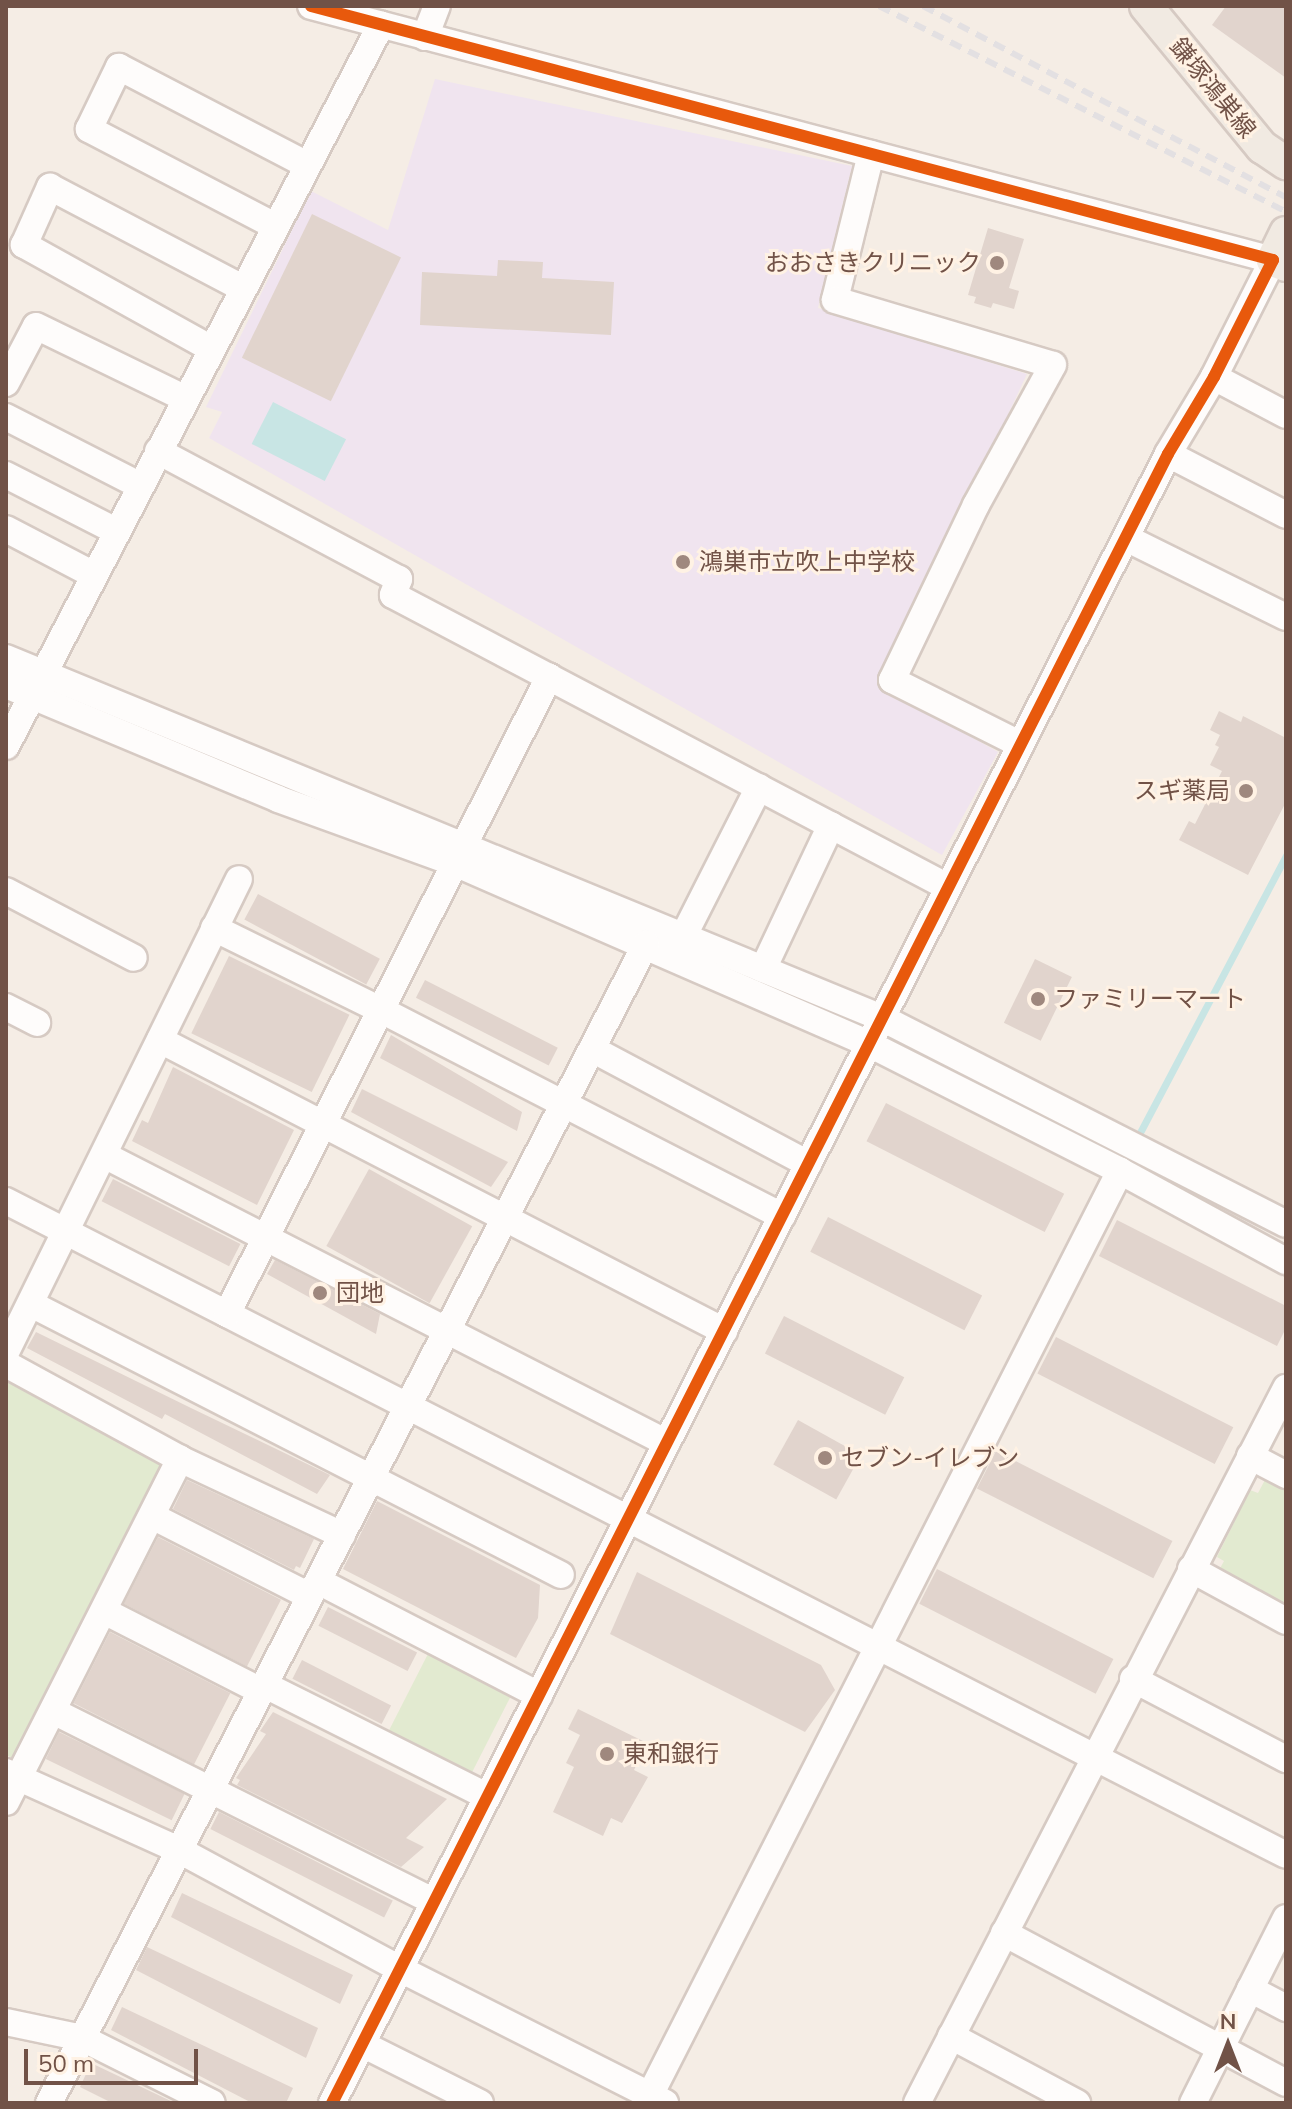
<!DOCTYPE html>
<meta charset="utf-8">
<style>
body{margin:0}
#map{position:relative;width:1292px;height:2109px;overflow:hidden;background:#f5ede5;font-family:Mulish,"Noto Sans JP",sans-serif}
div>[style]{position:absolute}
.education>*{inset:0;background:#f0e4ef}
.green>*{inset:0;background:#e2ead0;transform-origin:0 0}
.water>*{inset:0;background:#c8e5e4;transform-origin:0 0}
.stream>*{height:7px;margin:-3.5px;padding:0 3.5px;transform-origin:3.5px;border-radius:3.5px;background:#c8e5e4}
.building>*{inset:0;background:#e1d4cd;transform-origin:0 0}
.roads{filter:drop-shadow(2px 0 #d6cac3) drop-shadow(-2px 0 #d6cac3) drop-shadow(0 2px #d6cac3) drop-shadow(0 -2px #d6cac3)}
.minor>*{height:26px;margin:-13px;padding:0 13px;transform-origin:13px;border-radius:13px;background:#fefcfb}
.major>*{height:32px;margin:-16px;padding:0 16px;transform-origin:16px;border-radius:16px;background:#f1eae2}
.rail>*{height:6px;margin-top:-3px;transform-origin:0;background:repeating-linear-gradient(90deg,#e3e0e2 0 12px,transparent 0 20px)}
.cycleway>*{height:12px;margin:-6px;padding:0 6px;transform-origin:6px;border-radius:6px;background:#e8590c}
.dots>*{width:22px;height:22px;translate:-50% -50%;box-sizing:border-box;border:4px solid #fff2e4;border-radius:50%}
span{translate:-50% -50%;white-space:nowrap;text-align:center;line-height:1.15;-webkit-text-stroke:6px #fff2e4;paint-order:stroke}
.street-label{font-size:24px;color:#715247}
.poi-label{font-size:24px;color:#715247}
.right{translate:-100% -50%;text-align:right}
.left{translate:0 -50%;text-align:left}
.frame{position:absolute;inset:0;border:8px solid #715247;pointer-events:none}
.north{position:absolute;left:1188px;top:2005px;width:80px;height:80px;-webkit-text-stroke:6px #fff2e4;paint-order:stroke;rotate:0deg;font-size:22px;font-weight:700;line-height:32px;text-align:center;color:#715247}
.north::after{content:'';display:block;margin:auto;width:28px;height:36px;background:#715247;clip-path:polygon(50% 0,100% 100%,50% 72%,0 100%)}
.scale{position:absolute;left:24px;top:2049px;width:174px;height:36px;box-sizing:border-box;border:4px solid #715247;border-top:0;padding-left:10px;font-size:24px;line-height:28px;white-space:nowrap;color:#715247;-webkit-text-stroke:6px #fff2e4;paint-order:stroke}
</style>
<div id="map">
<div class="education">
<div style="clip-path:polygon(435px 79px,852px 166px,818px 308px,1027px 374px,881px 686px,998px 752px,942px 855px,209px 438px,222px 412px,206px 407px,311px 191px,388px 230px)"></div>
</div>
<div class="green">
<div style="clip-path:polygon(6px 1378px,163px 1462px,164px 1469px,17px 1760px,6px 1755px)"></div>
<div style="clip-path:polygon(1266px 1478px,1286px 1489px,1286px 1603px,1283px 1609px,1217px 1574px,1224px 1561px,1217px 1557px,1250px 1490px,1258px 1493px)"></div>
<div style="left:432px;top:1646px;width:93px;height:105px;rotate:27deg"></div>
</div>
<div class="water">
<div style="left:273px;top:402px;width:82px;height:47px;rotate:27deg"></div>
</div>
<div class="stream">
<div style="left:762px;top:983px;width:96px;rotate:22.6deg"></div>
<div style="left:905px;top:1047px;width:178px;rotate:26.3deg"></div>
<div style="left:1136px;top:1140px;width:322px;rotate:-62.2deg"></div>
</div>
<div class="building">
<div style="clip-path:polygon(1226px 6px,1286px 6px,1286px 78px,1212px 25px)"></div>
<div style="left:312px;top:214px;width:99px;height:160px;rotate:26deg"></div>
<div style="clip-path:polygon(988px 228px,1024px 239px,1009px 288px,1019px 291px,1014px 309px,993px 303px,991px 308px,974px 303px,976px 297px,968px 295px)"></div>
<div style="clip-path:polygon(498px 260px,543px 262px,542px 278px,614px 282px,611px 335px,420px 325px,422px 272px,497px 276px)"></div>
<div style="clip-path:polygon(1219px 711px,1241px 722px,1243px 716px,1286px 738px,1286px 802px,1248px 875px,1179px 840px,1189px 821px,1195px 824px,1222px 771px,1210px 765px,1219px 747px,1215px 745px,1220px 735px,1210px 730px)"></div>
<div style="left:258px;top:894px;width:138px;height:29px;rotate:28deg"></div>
<div style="left:229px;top:956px;width:134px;height:86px;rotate:26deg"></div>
<div style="left:1035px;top:959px;width:41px;height:71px;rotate:26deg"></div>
<div style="left:425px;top:980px;width:149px;height:20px;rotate:27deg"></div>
<div style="clip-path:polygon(391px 1035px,522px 1112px,517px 1131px,380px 1058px)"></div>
<div style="clip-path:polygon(173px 1067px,294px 1130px,257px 1205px,132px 1141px,142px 1120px,148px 1123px)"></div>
<div style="clip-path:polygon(362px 1089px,508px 1162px,491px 1187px,351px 1112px)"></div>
<div style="left:886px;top:1103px;width:200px;height:43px;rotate:27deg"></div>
<div style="left:369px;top:1169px;width:118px;height:88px;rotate:29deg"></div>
<div style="left:113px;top:1179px;width:143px;height:25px;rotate:27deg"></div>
<div style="left:828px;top:1217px;width:173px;height:39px;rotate:27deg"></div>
<div style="clip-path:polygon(1117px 1220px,1286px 1306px,1286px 1328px,1277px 1346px,1099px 1256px)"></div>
<div style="clip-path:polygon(275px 1260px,380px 1314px,376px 1334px,267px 1274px)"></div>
<div style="left:784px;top:1316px;width:135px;height:42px;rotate:27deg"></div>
<div style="clip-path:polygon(36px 1332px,191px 1408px,330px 1475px,317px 1494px,165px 1414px,162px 1419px,27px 1348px)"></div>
<div style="left:1056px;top:1337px;width:199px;height:41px;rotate:27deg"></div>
<div style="left:798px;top:1420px;width:72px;height:51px;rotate:29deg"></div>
<div style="left:996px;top:1451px;width:198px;height:42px;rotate:27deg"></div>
<div style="clip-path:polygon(187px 1480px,314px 1539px,300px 1568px,296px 1566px,294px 1570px,173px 1509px)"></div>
<div style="clip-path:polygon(377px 1501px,540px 1585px,538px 1618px,516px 1658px,343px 1569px)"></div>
<div style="left:158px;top:1537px;width:138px;height:75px;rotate:27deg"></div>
<div style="left:937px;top:1569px;width:198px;height:39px;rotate:27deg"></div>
<div style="clip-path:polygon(637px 1572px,821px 1665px,835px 1690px,805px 1732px,610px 1634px)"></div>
<div style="left:328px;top:1607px;width:100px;height:21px;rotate:27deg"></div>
<div style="left:110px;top:1632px;width:135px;height:80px;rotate:27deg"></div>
<div style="left:302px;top:1660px;width:100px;height:21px;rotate:27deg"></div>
<div style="clip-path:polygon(578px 1709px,647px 1743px,634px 1770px,648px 1777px,622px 1823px,611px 1818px,603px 1836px,553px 1812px,574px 1767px,566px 1763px,580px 1735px,568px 1729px)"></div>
<div style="clip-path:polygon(273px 1712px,447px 1799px,406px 1838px,424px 1847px,401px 1867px,237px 1785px,240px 1780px,236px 1778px,266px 1734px,260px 1731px)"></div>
<div style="left:59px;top:1732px;width:140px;height:30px;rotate:26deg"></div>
<div style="left:219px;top:1812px;width:195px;height:19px;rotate:27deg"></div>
<div style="clip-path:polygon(182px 1893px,353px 1975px,340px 2004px,171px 1917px)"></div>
<div style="clip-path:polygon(147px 1947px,318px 2028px,306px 2058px,136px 1970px)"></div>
<div style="clip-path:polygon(122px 2007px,293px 2088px,286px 2103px,252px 2103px,111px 2030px)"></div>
<div style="clip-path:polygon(91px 2063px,175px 2103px,112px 2103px,80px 2087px)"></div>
</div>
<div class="roads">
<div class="minor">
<div style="left:311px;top:6px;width:995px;rotate:14.79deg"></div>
<div style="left:1273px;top:260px;width:131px;rotate:116.8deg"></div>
<div style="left:1214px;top:377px;width:90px;rotate:120.9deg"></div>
<div style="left:1168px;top:454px;width:1849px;rotate:116.88deg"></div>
<div style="left:425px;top:37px;width:33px;rotate:-69deg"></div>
<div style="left:871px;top:154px;width:150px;rotate:103.9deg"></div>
<div style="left:835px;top:300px;width:227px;rotate:16.6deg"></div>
<div style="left:1053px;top:365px;width:160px;rotate:118.8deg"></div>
<div style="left:976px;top:505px;width:194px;rotate:115.6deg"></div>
<div style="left:892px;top:680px;width:144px;rotate:26.7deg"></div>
<div style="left:275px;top:226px;width:210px;rotate:-152.5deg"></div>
<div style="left:89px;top:129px;width:69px;rotate:-64.2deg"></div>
<div style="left:119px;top:67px;width:212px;rotate:27.5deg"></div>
<div style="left:210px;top:348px;width:213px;rotate:-151deg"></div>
<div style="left:24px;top:245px;width:64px;rotate:-65.9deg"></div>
<div style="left:50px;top:187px;width:217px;rotate:27.7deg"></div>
<div style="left:1214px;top:377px;width:81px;rotate:27.8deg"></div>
<div style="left:6px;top:383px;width:64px;rotate:-62.2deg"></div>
<div style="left:36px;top:326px;width:165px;rotate:25.9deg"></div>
<div style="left:6px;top:417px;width:149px;rotate:27.1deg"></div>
<div style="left:158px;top:451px;width:273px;rotate:28deg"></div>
<div style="left:399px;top:579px;width:17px;rotate:111deg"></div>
<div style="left:393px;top:595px;width:627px;rotate:27.75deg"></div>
<div style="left:1168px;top:454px;width:133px;rotate:27.3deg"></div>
<div style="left:6px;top:475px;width:123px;rotate:27deg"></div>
<div style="left:6px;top:529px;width:99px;rotate:27.6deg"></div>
<div style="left:1126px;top:538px;width:178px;rotate:26.3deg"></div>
<div style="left:6px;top:658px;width:947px;rotate:22.34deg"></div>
<div style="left:882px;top:1018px;width:453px;rotate:27deg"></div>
<div style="left:6px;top:685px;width:295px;rotate:22.7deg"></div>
<div style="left:278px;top:799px;width:188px;rotate:19.9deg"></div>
<div style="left:455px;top:863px;width:452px;rotate:23.6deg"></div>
<div style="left:869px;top:1044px;width:281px;rotate:26.8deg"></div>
<div style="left:1120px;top:1171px;width:189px;rotate:28.5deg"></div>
<div style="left:6px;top:746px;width:813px;rotate:-62.52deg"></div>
<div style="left:6px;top:891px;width:144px;rotate:27.6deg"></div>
<div style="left:214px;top:928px;width:186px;rotate:26.2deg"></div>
<div style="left:381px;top:1010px;width:451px;rotate:27.2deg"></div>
<div style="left:683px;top:937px;width:168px;rotate:-63.1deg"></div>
<div style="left:763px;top:969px;width:159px;rotate:-64.7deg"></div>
<div style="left:6px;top:1007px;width:35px;rotate:27deg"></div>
<div style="left:160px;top:1040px;width:635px;rotate:27.29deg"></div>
<div style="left:592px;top:1049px;width:245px;rotate:28deg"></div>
<div style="left:104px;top:1155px;width:632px;rotate:27.09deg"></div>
<div style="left:6px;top:1201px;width:1437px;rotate:27.06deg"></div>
<div style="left:31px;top:1304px;width:595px;rotate:27.08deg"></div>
<div style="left:227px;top:1314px;width:714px;rotate:-63.18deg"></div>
<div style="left:6px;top:1352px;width:527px;rotate:-63.78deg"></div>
<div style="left:6px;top:1364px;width:198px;rotate:28.6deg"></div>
<div style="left:180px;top:1459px;width:179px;rotate:25.1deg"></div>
<div style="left:1250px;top:1456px;width:41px;rotate:27.8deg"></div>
<div style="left:152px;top:1516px;width:177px;rotate:26.9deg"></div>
<div style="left:1191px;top:1569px;width:108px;rotate:28.7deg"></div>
<div style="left:318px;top:1581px;width:249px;rotate:27.3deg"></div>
<div style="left:104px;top:1611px;width:176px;rotate:27deg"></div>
<div style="left:1133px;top:1679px;width:173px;rotate:27.6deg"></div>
<div style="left:265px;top:1685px;width:248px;rotate:26.6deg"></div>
<div style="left:53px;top:1711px;width:426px;rotate:26.6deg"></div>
<div style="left:6px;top:1772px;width:190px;rotate:24.3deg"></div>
<div style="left:179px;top:1850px;width:251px;rotate:28.3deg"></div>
<div style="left:400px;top:1969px;width:297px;rotate:26.8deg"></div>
<div style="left:6px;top:1802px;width:385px;rotate:-63.1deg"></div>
<div style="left:1004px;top:1933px;width:319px;rotate:28deg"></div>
<div style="left:1250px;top:1989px;width:41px;rotate:27.8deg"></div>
<div style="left:6px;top:2022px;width:78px;rotate:11.9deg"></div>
<div style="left:82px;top:2038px;width:145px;rotate:26.6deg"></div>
<div style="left:951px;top:2036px;width:143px;rotate:28deg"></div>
<div style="left:362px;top:2044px;width:132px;rotate:26.6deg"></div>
<div style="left:49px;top:2103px;width:1304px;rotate:-62.75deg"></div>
<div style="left:646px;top:2103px;width:1046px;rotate:-63.04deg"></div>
<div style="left:917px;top:2103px;width:805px;rotate:-62.7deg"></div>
<div style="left:1193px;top:2103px;width:207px;rotate:-63.3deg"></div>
</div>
<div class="major">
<div style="left:1146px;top:6px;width:183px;rotate:50.6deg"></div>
<div style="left:1262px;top:147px;width:29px;rotate:34deg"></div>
<div style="left:1286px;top:233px;width:30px;rotate:116deg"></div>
<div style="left:1273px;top:260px;width:14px;rotate:21deg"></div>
</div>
</div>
<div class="rail">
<div style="left:879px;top:6px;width:456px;rotate:26.8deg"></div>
<div style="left:923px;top:6px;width:410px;rotate:27.8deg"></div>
</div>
<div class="cycleway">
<div style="left:311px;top:6px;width:995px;rotate:14.79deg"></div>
<div style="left:1273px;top:260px;width:131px;rotate:116.8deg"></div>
<div style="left:1214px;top:377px;width:90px;rotate:120.9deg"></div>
<div style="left:1168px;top:454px;width:1849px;rotate:116.88deg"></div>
</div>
<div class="dots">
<div style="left:997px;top:263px;background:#9f887e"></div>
<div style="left:683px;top:562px;background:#9f887e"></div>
<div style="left:1246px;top:791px;background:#9f887e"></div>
<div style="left:1038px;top:999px;background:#9f887e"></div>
<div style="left:320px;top:1293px;background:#9f887e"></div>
<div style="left:825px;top:1458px;background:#9f887e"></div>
<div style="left:607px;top:1754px;background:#9f887e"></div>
</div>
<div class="street-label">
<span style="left:1213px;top:88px;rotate:51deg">鎌塚鴻巣線</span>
</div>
<div class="poi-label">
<span class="right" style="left:981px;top:263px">おおさきクリニック</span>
<span class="left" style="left:699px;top:562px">鴻巣市立吹上中学校</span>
<span class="right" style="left:1230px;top:791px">スギ薬局</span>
<span class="left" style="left:1054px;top:999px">ファミリーマート</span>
<span class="left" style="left:336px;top:1293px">団地</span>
<span class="left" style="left:841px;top:1458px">セブン-イレブン</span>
<span class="left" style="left:623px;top:1754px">東和銀行</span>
</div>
<div class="frame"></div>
<div class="north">N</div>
<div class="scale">50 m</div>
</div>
